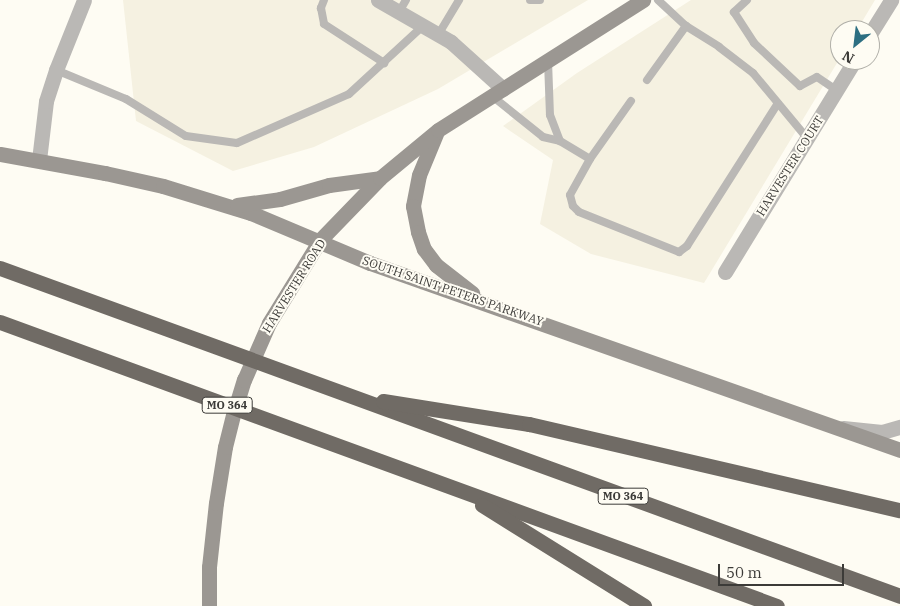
<!DOCTYPE html>
<style>
body{margin:0}
#map{position:relative;width:900px;height:606px;overflow:hidden;background:#fefcf3;font-family:"IBM Plex Serif",serif}
div>[style]{position:absolute}
.built>*{inset:0;background:#f5f1e1}
.lane>*{height:8px;margin:-4px;padding:0 4px;transform-origin:4px;border-radius:4px;background:#bab8b5}
.street>*{height:15px;margin:-7.5px;padding:0 7.5px;transform-origin:7.5px;border-radius:7.5px;background:#bab8b5}
.secondary>*{height:15px;margin:-7.5px;padding:0 7.5px;transform-origin:7.5px;border-radius:7.5px;background:#9b9792}
.highway>*{height:15px;margin:-7.5px;padding:0 7.5px;transform-origin:7.5px;border-radius:7.5px;background:#706b65}
span{translate:-50% -50%;white-space:nowrap;text-align:center;line-height:1.15;-webkit-text-stroke:4px #fefcf3;paint-order:stroke}
.shield-label span{padding:1px 4px;background:#fefcf3;border:1px solid;border-radius:4px;-webkit-text-stroke-width:0}
.shield-label{font-size:11px;color:#3c3b38;font-weight:700}
.street-label{font-size:12px;color:#3c3b38}
.north{position:absolute;left:830px;top:20px;width:50px;height:50px;box-sizing:border-box;background:#fefcf3;border:1px solid #b0afa8;border-radius:50%;rotate:209deg;font-size:14px;font-weight:700;line-height:20px;text-align:center;color:#3c3b38}
.north::after{content:'';display:block;margin:auto;width:18px;height:22px;background:#2d6f82;clip-path:polygon(50% 0,100% 100%,50% 72%,0 100%)}
.scale{position:absolute;left:718px;top:564px;width:126px;height:22px;box-sizing:border-box;border:2px solid #3c3b38;border-top:0;padding-left:6px;font-size:15px;line-height:18px;white-space:nowrap;color:#3c3b38;-webkit-text-stroke:4px #fefcf3;paint-order:stroke}
</style>
<div id="map">
<div class="built">
<div style="clip-path:polygon(123px 0,588px 0,438px 89px,314px 147px,233px 171px,136px 121px)"></div>
<div style="clip-path:polygon(691px 0,875px 0,857px 30px,840px 30px,840px 58px,704px 283px,591px 254px,540px 224px,553px 160px,503px 126px,577px 73px)"></div>
</div>
<div class="lane">
<div style="left:324px;top:0;width:9px;rotate:111deg"></div>
<div style="left:321px;top:8px;width:16px;rotate:79deg"></div>
<div style="left:324px;top:24px;width:72px;rotate:33deg"></div>
<div style="left:530px;top:0;width:10px"></div>
<div style="left:658px;top:0;width:38px;rotate:43deg"></div>
<div style="left:686px;top:26px;width:39px;rotate:32deg"></div>
<div style="left:719px;top:47px;width:43px;rotate:37.4deg"></div>
<div style="left:753px;top:73px;width:85px;rotate:50.3deg"></div>
<div style="left:747px;top:0;width:18px;rotate:137deg"></div>
<div style="left:734px;top:12px;width:37px;rotate:57deg"></div>
<div style="left:754px;top:43px;width:63px;rotate:43.1deg"></div>
<div style="left:800px;top:86px;width:19px;rotate:-28deg"></div>
<div style="left:817px;top:77px;width:23px;rotate:34deg"></div>
<div style="left:399px;top:12px;width:14px;rotate:-60deg"></div>
<div style="left:438px;top:35px;width:41px;rotate:-59deg"></div>
<div style="left:548px;top:61px;width:54px;rotate:87.9deg"></div>
<div style="left:550px;top:115px;width:28px;rotate:69deg"></div>
<div style="left:56px;top:70px;width:76px;rotate:22.5deg"></div>
<div style="left:126px;top:99px;width:70px;rotate:31.7deg"></div>
<div style="left:186px;top:136px;width:51px;rotate:7.8deg"></div>
<div style="left:237px;top:143px;width:122px;rotate:-23.6deg"></div>
<div style="left:349px;top:94px;width:100px;rotate:-42.6deg"></div>
<div style="left:647px;top:80px;width:67px;rotate:-54.2deg"></div>
<div style="left:492px;top:96px;width:65px;rotate:38.8deg"></div>
<div style="left:543px;top:137px;width:17px;rotate:13deg"></div>
<div style="left:560px;top:141px;width:35px;rotate:31deg"></div>
<div style="left:631px;top:101px;width:71px;rotate:125.3deg"></div>
<div style="left:590px;top:159px;width:41px;rotate:119.1deg"></div>
<div style="left:570px;top:195px;width:11px;rotate:75deg"></div>
<div style="left:573px;top:206px;width:8px;rotate:45deg"></div>
<div style="left:579px;top:212px;width:108px;rotate:21.8deg"></div>
<div style="left:679px;top:252px;width:10px;rotate:-37deg"></div>
<div style="left:687px;top:246px;width:169px;rotate:-57.5deg"></div>
</div>
<div class="street">
<div style="left:378px;top:0;width:84px;rotate:29.9deg"></div>
<div style="left:451px;top:42px;width:70px;rotate:42.1deg"></div>
<div style="left:870px;top:34px;width:40px;rotate:-58deg"></div>
<div style="left:39px;top:160px;width:59px;rotate:-83.2deg"></div>
<div style="left:46px;top:101px;width:33px;rotate:-72deg"></div>
<div style="left:56px;top:70px;width:75px;rotate:-68.2deg"></div>
<div style="left:725px;top:272px;width:249px;rotate:-58.5deg"></div>
<div style="left:843px;top:428px;width:39px;rotate:6deg"></div>
<div style="left:882px;top:432px;width:19px;rotate:-16deg"></div>
</div>
<div class="secondary">
<div style="left:436px;top:134px;width:44px;rotate:112.5deg"></div>
<div style="left:419px;top:175px;width:32px;rotate:101deg"></div>
<div style="left:413px;top:206px;width:26px;rotate:79deg"></div>
<div style="left:418px;top:232px;width:18px;rotate:71deg"></div>
<div style="left:424px;top:249px;width:20px;rotate:53deg"></div>
<div style="left:436px;top:265px;width:46px;rotate:37.9deg"></div>
<div style="left:0;top:154px;width:107px;rotate:10.3deg"></div>
<div style="left:105px;top:173px;width:59px;rotate:12.6deg"></div>
<div style="left:163px;top:186px;width:92px;rotate:17.1deg"></div>
<div style="left:251px;top:213px;width:129px;rotate:22.8deg"></div>
<div style="left:370px;top:263px;width:562px;rotate:19.43deg"></div>
<div style="left:237px;top:205px;width:43px;rotate:-7.9deg"></div>
<div style="left:280px;top:199px;width:51px;rotate:-15.9deg"></div>
<div style="left:329px;top:185px;width:51px;rotate:-7.8deg"></div>
<div style="left:209px;top:606px;width:39px;rotate:-90deg"></div>
<div style="left:209px;top:567px;width:64px;rotate:-83.8deg"></div>
<div style="left:216px;top:503px;width:57px;rotate:-80.9deg"></div>
<div style="left:225px;top:447px;width:36px;rotate:-76deg"></div>
<div style="left:234px;top:412px;width:34px;rotate:-73deg"></div>
<div style="left:244px;top:380px;width:62px;rotate:-66.3deg"></div>
<div style="left:269px;top:323px;width:97px;rotate:-58.4deg"></div>
<div style="left:320px;top:240px;width:86px;rotate:-45.9deg"></div>
<div style="left:380px;top:178px;width:75px;rotate:-39.6deg"></div>
<div style="left:438px;top:130px;width:243px;rotate:-32.4deg"></div>
</div>
<div class="highway">
<div style="left:0;top:268px;width:958px;rotate:20.02deg"></div>
<div style="left:0;top:322px;width:827px;rotate:20.08deg"></div>
<div style="left:383px;top:401px;width:148px;rotate:9deg"></div>
<div style="left:529px;top:424px;width:381px;rotate:13.1deg"></div>
<div style="left:482px;top:505px;width:191px;rotate:31.9deg"></div>
</div>
<div class="shield-label">
<span style="left:227px;top:405px">MO 364</span>
<span style="left:623px;top:496px">MO 364</span>
</div>
<div class="street-label">
<span style="left:790px;top:166px;rotate:-58deg">HARVESTER COURT</span>
<span style="left:294px;top:286px;rotate:-58deg">HARVESTER ROAD</span>
<span style="left:453px;top:291px;rotate:19deg">SOUTH SAINT PETERS PARKWAY</span>
</div>
<div class="north">N</div>
<div class="scale">50 m</div>
</div>
